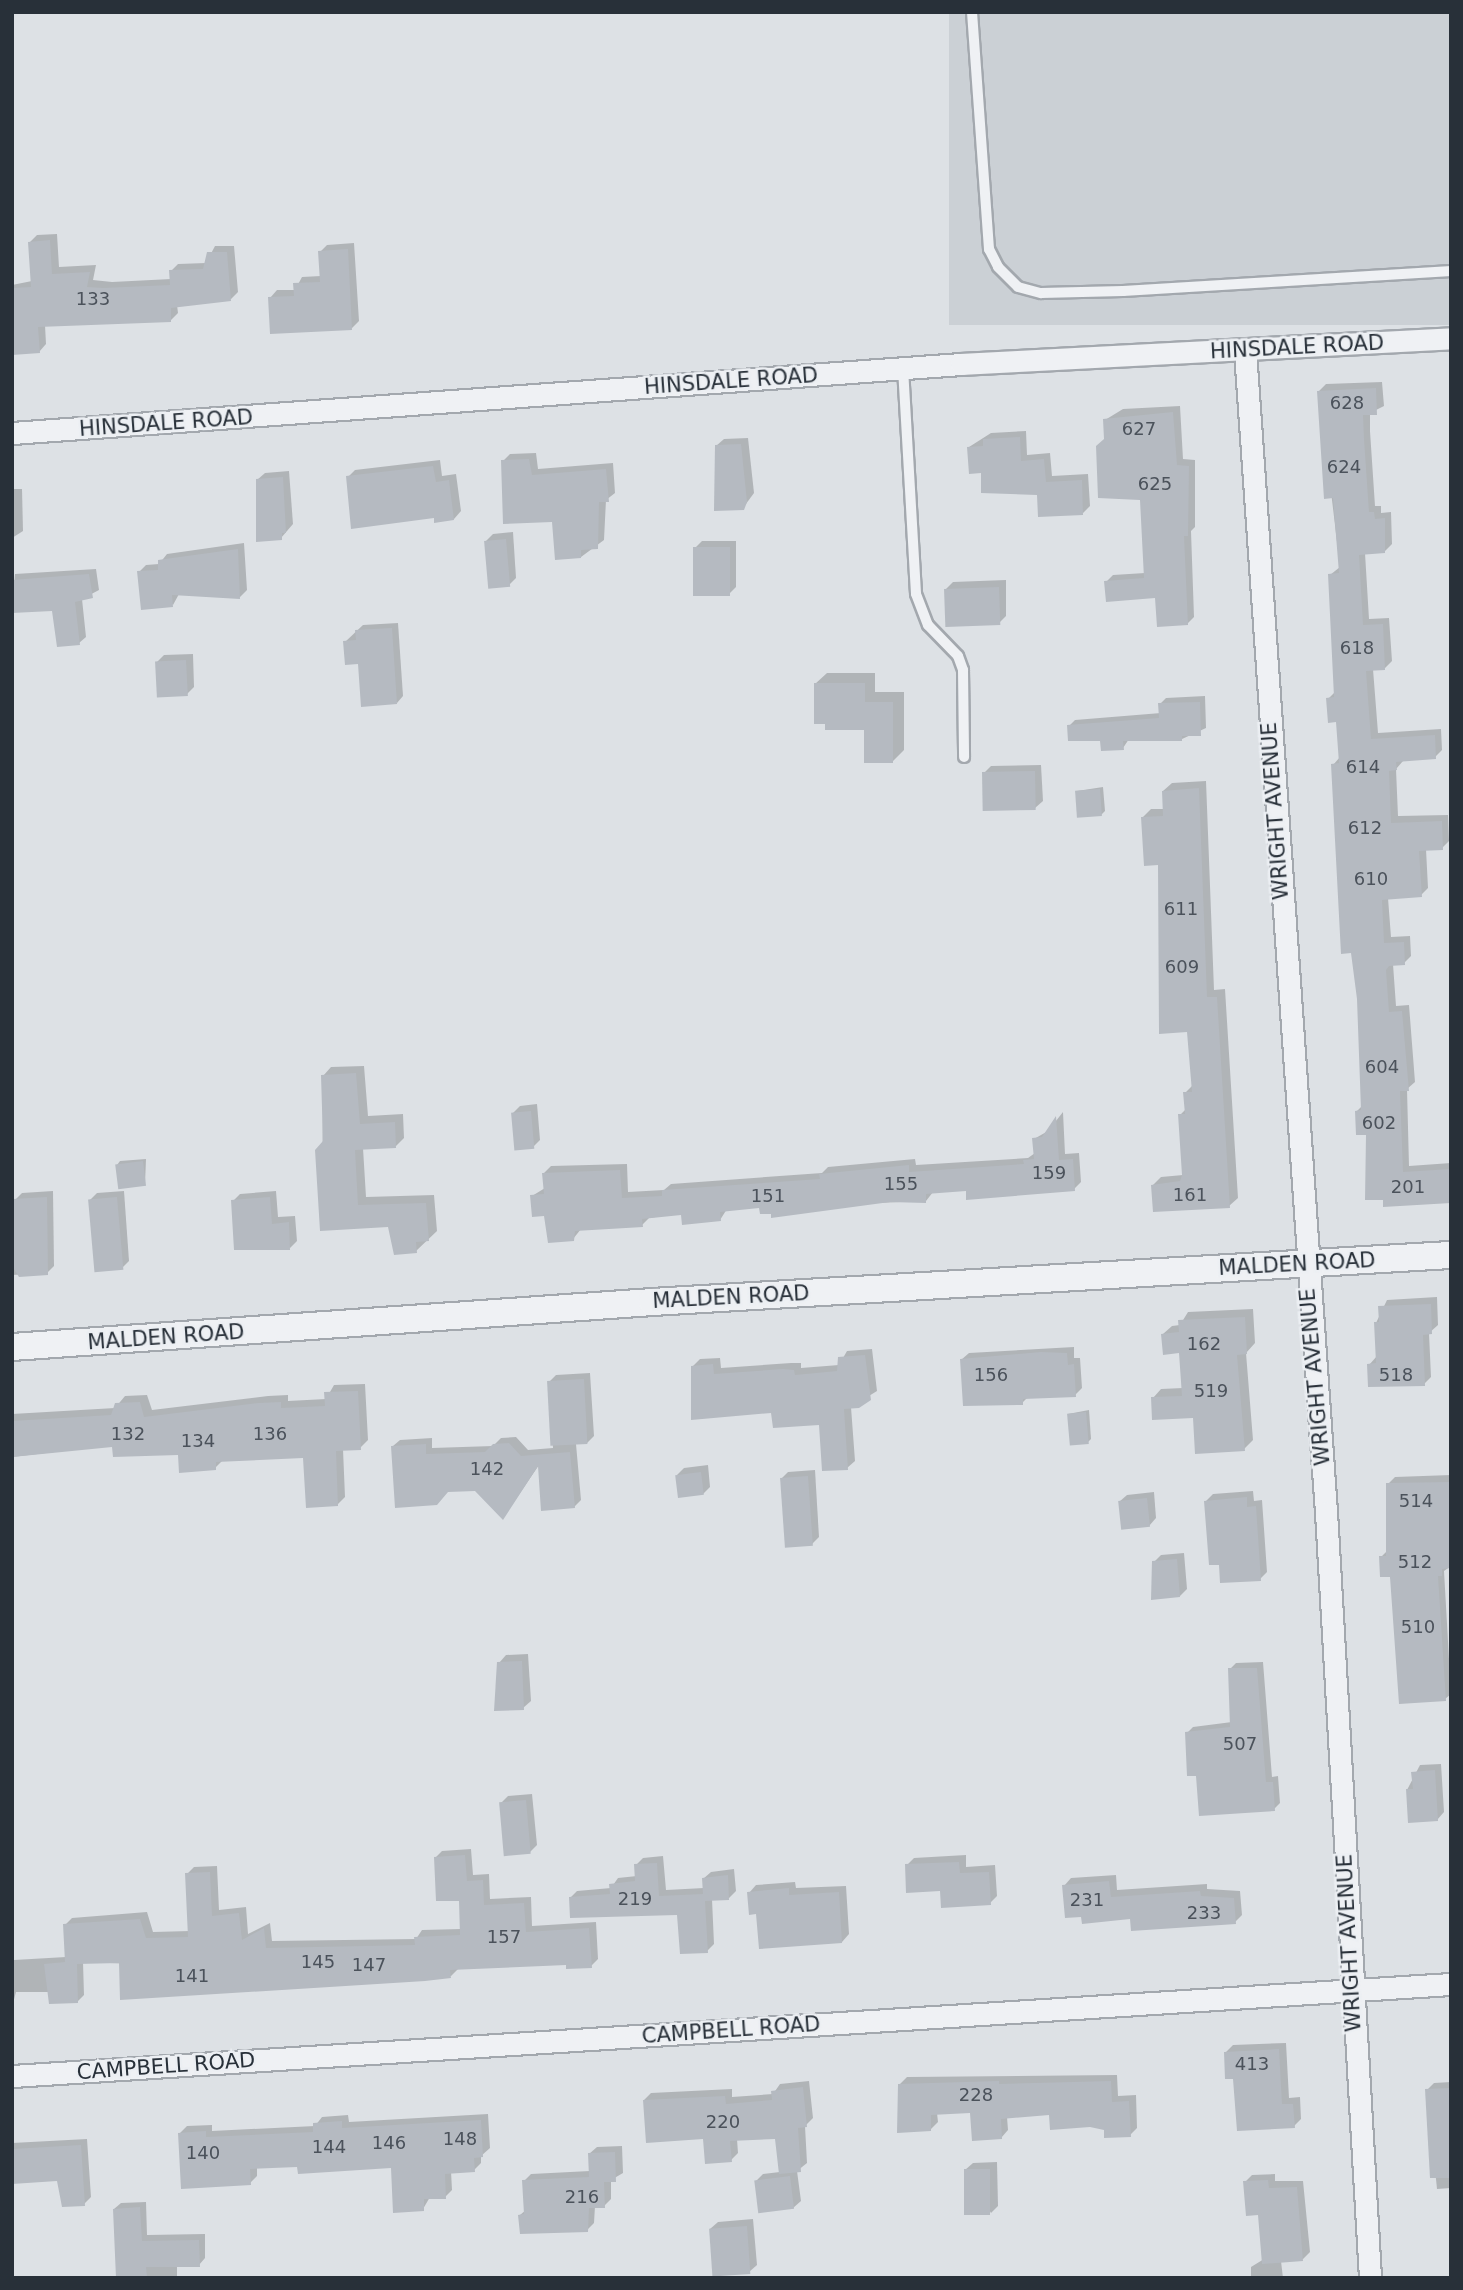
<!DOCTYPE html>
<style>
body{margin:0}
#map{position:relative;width:1463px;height:2290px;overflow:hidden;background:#dde1e5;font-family:"DejaVu Sans",sans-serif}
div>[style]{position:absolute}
.built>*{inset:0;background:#cbd0d5;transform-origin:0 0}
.shadow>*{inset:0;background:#0003}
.building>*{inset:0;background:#b5bac1;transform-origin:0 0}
.roads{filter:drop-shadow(2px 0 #a3a8ae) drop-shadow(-2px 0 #a3a8ae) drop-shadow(0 2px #a3a8ae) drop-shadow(0 -2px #a3a8ae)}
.service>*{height:10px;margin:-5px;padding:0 5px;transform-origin:5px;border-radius:5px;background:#eff1f4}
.minor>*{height:21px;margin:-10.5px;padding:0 10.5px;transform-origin:10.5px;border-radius:10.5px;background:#eff1f4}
.tertiary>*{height:26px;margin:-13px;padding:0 13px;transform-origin:13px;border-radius:13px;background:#eff1f4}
span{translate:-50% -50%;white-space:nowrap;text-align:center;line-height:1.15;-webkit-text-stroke:5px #eceff3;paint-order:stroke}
.number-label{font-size:18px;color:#4b525b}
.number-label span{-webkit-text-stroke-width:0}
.street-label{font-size:21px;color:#283039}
.frame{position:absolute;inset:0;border:14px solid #283039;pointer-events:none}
</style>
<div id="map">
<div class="built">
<div style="left:949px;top:12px;width:502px;height:313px"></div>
</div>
<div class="shadow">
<div style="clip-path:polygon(57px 234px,59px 267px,96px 265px,93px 280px,112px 282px,171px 279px,171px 271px,178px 264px,206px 263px,215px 246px,234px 246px,238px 292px,231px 299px,177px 305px,178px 313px,171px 320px,45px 325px,46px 344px,39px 352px,12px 353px,12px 285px,32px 281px,30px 242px,37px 235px)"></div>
<div style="clip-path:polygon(354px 243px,359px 321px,352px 328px,270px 298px,277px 290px,295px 290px,302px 277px,321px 276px,320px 252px,327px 245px)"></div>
<div style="clip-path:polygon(1382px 382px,1384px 406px,1370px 413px,1370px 431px,1375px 506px,1381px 506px,1381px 513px,1391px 512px,1392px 544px,1385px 551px,1365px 553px,1369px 619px,1389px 618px,1392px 661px,1385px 668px,1373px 669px,1378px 733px,1441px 729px,1442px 750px,1435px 757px,1403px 761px,1396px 769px,1398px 816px,1448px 815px,1449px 841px,1442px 848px,1426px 849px,1428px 888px,1421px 895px,1388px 898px,1391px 937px,1410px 936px,1411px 956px,1404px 963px,1393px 964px,1396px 1006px,1409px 1005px,1415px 1082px,1407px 1089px,1409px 1166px,1451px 1163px,1451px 1201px,1385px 1205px,1368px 1133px,1357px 1111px,1362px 1106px,1359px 999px,1333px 765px,1340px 757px,1338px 720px,1328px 699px,1336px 691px,1330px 575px,1340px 567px,1319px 391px,1326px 384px)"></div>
<div style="clip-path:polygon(1180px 406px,1183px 459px,1195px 460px,1195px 527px,1191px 531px,1194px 617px,1187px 624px,1157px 596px,1106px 582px,1113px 575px,1145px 573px,1142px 498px,1106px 439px,1105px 420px,1123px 409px)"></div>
<div style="clip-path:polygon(1026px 431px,1027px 455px,1050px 453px,1052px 476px,1088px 474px,1090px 506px,1083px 513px,983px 472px,969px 447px,991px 433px)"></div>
<div style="clip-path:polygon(748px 438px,754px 493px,743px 508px,716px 446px,724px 439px)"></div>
<div style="clip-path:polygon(536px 453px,538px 469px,613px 463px,615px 493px,606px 500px,604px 540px,581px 557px,503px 461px,510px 454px)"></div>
<div style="clip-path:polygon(440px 460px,442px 476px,456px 474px,461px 511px,454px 519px,435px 516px,348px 477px,355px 470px)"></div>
<div style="clip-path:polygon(289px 471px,293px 524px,281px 538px,257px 480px,265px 473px)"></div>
<div style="clip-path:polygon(12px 489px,22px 489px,23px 531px,12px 538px)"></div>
<div style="clip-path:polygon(513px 532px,516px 578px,509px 585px,486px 541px,493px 534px)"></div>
<div style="clip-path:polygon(702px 541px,736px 541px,736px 587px,729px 594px,694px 549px)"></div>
<div style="clip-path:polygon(244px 543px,247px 590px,240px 597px,179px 594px,173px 605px,139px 572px,146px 565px,159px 564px,167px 554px)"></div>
<div style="clip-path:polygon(96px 569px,99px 590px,82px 599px,86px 637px,79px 643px,54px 609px,12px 612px,15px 574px)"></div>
<div style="clip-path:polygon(1006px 580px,1006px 616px,999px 623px,946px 589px,953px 582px)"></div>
<div style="clip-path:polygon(398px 623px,403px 696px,397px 703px,345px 642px,363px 625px)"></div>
<div style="clip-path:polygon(193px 654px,194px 687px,187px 694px,157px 662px,164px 655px)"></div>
<div style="clip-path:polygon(827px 673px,875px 673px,875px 692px,904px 692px,904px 750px,893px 761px,866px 728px,815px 684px)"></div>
<div style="clip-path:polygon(1205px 696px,1206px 728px,1182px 739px,1129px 739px,1123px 748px,1069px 726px,1075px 720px,1161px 713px,1160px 704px,1166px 698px)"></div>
<div style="clip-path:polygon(1041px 765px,1043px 801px,1035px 808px,984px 773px,991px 766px)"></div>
<div style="clip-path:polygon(1206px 781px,1214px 990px,1225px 989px,1238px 1198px,1229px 1206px,1153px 1185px,1161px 1177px,1183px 1175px,1180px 1115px,1186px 1109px,1185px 1093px,1193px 1085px,1189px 1031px,1161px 1032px,1159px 863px,1143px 817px,1151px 809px,1164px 809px,1163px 791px,1172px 783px)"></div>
<div style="clip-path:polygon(1103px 787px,1105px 811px,1101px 815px,1077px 791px)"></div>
<div style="clip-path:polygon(364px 1066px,368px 1116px,403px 1114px,404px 1138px,396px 1146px,363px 1148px,366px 1197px,434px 1195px,437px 1231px,416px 1251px,389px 1225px,322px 1230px,323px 1076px,331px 1067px)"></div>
<div style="clip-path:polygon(537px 1104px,540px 1140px,533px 1147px,513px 1113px,520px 1106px)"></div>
<div style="clip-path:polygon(1063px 1112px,1065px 1154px,1079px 1153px,1081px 1182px,1074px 1189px,967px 1189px,933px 1192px,926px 1201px,727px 1209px,720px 1220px,683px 1213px,649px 1218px,642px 1225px,581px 1229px,573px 1239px,532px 1196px,545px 1188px,544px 1173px,551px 1166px,627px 1164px,628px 1192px,664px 1190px,671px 1184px,822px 1173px,828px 1167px,915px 1159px,916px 1165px,1028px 1158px,1035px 1153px,1034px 1139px,1048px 1131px)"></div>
<div style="clip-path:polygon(146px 1159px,145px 1184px,117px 1165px,120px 1161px)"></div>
<div style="clip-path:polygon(53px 1191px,54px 1266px,47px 1273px,12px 1275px,15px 1200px,22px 1193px)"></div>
<div style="clip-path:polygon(124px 1191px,129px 1261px,122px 1268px,90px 1200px,97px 1193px)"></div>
<div style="clip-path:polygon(276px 1191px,278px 1217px,295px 1216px,297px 1241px,290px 1248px,233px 1201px,240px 1194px)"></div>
<div style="clip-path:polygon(1437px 1297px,1438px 1325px,1429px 1333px,1431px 1377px,1424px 1384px,1369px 1365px,1377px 1356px,1376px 1323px,1387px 1300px)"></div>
<div style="clip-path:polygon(1253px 1309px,1255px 1343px,1246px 1353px,1253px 1440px,1244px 1449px,1194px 1416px,1153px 1398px,1161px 1389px,1183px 1388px,1181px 1352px,1163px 1334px,1172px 1326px,1180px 1325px,1188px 1312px)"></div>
<div style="clip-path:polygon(1074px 1347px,1074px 1358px,1080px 1358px,1082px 1388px,1075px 1395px,1028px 1397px,1022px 1403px,961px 1360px,969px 1353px)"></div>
<div style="clip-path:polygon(872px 1349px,877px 1391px,851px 1407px,855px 1461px,847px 1468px,821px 1423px,773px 1411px,693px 1366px,700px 1359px,720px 1358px,721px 1368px,791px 1363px,801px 1363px,801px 1368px,839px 1365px,847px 1351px)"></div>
<div style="clip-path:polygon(590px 1373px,594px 1436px,587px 1443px,576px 1444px,581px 1500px,574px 1507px,539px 1465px,503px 1518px,475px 1489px,393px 1446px,400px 1440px,432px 1438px,432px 1448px,493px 1446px,501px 1438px,516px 1437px,528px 1450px,553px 1448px,549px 1382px,556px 1375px)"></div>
<div style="clip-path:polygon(365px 1384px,368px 1440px,360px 1448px,343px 1449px,345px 1497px,337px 1505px,305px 1456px,223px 1460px,215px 1468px,179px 1454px,114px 1445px,12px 1457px,12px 1414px,115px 1408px,125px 1396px,147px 1395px,152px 1410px,268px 1396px,288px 1395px,288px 1401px,326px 1399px,334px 1385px)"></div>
<div style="clip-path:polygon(1089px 1410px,1091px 1439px,1088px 1442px,1068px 1414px)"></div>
<div style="clip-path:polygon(708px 1465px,710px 1487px,703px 1494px,677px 1475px,684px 1468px)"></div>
<div style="clip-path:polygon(815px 1470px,819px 1537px,812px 1544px,781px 1479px,788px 1472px)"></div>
<div style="clip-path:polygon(1451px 1475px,1451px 1566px,1444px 1571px,1451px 1694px,1445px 1699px,1381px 1557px,1388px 1550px,1388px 1484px,1395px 1477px)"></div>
<div style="clip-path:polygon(1253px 1491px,1254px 1501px,1262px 1500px,1267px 1572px,1260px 1579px,1221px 1563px,1206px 1501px,1213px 1494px)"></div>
<div style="clip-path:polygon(1154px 1492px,1156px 1518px,1149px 1526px,1119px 1502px,1127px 1495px)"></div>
<div style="clip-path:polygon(1184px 1553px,1187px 1589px,1180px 1596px,1153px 1598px,1154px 1562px,1161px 1555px)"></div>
<div style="clip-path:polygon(528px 1654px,531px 1701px,523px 1708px,499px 1663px,506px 1655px)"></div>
<div style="clip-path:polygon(1263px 1662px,1272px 1777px,1278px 1776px,1280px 1803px,1274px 1809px,1187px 1733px,1193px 1727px,1232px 1722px,1230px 1669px,1236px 1663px)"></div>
<div style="clip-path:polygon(1441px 1764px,1444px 1812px,1437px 1820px,1407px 1790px,1420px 1765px)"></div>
<div style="clip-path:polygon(532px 1794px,537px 1845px,530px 1852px,501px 1803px,508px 1796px)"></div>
<div style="clip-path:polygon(471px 1849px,473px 1875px,489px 1874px,490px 1899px,531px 1897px,532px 1926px,596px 1922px,598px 1959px,591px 1966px,567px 1963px,458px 1969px,451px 1976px,83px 1962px,84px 1995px,77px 2002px,50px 1992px,16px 1992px,12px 2007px,12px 1942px,14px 1960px,66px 1957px,65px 1925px,72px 1918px,147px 1912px,153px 1932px,190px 1931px,187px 1874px,194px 1867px,217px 1866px,219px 1910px,246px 1907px,248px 1934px,270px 1923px,272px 1941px,416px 1939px,422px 1930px,461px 1929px,461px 1899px,435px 1858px,442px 1851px)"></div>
<div style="clip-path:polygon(966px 1855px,966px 1867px,995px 1865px,997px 1896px,990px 1903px,941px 1890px,907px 1865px,914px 1858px)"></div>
<div style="clip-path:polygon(663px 1856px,666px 1890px,704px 1888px,703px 1879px,711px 1872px,734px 1869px,736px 1891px,729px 1898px,712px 1899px,714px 1944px,707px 1951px,679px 1914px,570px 1898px,577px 1891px,611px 1888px,618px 1878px,637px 1876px,636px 1865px,643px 1858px)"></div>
<div style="clip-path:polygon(1116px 1875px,1117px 1890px,1207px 1884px,1207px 1889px,1240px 1891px,1242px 1915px,1235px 1922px,1083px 1915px,1064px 1886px,1071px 1878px)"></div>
<div style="clip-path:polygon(795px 1882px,796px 1888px,846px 1886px,849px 1934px,842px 1942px,758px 1912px,749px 1893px,756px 1885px)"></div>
<div style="clip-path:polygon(1286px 2043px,1289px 2098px,1300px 2097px,1301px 2119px,1294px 2126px,1235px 2077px,1226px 2052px,1233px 2045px)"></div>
<div style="clip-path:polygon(1117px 2075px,1118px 2096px,1136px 2095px,1137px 2128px,1130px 2135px,1051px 2113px,1007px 2117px,1008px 2130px,1001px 2138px,972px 2111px,937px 2113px,938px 2122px,930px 2130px,900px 2084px,907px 2077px)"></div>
<div style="clip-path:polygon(809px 2081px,813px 2118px,805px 2126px,807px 2163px,797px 2171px,801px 2201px,793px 2208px,756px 2181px,763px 2174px,780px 2172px,777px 2137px,737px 2139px,738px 2153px,731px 2160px,705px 2137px,644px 2100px,651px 2093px,732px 2089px,732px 2097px,773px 2094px,780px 2084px)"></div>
<div style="clip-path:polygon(1451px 2082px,1451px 2188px,1437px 2189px,1427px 2090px,1434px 2083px)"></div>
<div style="clip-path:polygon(488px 2114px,490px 2148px,481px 2156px,481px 2163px,474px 2170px,451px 2171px,452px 2190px,445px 2197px,430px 2197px,423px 2209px,392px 2166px,257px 2167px,257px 2176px,250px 2183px,180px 2133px,187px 2126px,212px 2125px,212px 2131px,315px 2126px,322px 2117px,348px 2115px,349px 2122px)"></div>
<div style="clip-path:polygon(87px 2139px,91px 2197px,84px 2204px,59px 2179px,12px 2182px,12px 2143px)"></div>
<div style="clip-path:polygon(622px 2146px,623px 2173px,611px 2180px,611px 2199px,604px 2206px,595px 2206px,594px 2223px,587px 2230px,520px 2215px,526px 2210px,524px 2181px,531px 2174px,590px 2171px,589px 2154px,597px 2147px)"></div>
<div style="clip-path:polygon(997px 2162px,998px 2206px,991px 2213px,965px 2170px,973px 2163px)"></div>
<div style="clip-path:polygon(1275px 2174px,1275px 2181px,1303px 2181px,1310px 2252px,1303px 2259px,1281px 2261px,1283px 2278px,1251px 2278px,1251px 2267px,1264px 2259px,1260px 2213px,1245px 2182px,1252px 2175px)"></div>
<div style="clip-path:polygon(146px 2202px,147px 2235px,205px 2234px,205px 2258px,199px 2265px,177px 2265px,177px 2278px,146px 2278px,114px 2209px,121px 2203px)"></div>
<div style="clip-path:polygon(753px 2219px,757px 2265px,749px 2272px,710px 2229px,718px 2222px)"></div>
</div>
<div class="building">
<div style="clip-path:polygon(50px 240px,52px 274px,90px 272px,87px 287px,103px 288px,170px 285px,169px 270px,203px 269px,207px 252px,227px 252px,231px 301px,171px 308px,171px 322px,38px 327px,40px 353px,12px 355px,12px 288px,31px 287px,28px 242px)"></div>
<div style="clip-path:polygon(348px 249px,352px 330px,270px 334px,268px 297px,294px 296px,293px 283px,320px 282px,318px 251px)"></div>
<div style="clip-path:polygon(1376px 388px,1377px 415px,1363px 415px,1364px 439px,1369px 512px,1374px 512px,1375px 519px,1385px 518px,1385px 553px,1359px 555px,1363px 625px,1383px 624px,1385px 670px,1366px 671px,1371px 739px,1435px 735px,1436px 759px,1396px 762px,1397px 770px,1389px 771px,1391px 823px,1442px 821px,1443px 850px,1419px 851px,1422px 897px,1382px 900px,1384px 943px,1404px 942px,1405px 965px,1389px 966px,1386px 970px,1389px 1012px,1402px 1011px,1409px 1091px,1400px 1091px,1403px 1172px,1451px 1169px,1451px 1203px,1383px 1207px,1383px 1200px,1365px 1200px,1366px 1135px,1356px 1135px,1355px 1111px,1361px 1110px,1357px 999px,1351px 953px,1341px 954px,1331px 764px,1339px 763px,1336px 722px,1328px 723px,1326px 698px,1334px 697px,1328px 574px,1339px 573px,1333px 498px,1324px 499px,1317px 391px)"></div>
<div style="clip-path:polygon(1173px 412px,1177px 465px,1189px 466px,1188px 536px,1184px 536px,1188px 625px,1157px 627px,1155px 598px,1106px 602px,1104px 581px,1144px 578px,1140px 500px,1098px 498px,1096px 446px,1104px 439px,1103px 419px)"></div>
<div style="clip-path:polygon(1020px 437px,1021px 461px,1044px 459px,1046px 482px,1082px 480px,1083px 515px,1038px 517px,1037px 495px,981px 493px,981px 473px,969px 474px,967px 447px,983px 446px,983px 439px)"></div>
<div style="clip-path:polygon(741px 444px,747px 502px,744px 510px,714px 511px,715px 445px)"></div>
<div style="clip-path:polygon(529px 459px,532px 475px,606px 469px,609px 502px,599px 502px,598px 549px,581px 550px,581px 558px,555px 560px,552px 522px,503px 524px,501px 460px)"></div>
<div style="clip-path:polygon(433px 466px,436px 482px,449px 480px,454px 520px,434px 523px,434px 518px,351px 529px,346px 476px)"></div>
<div style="clip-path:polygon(283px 477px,286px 533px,282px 533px,282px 540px,256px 542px,256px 479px)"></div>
<div style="left:506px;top:539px;width:48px;height:22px;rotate:85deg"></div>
<div style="left:730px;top:547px;width:49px;height:37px;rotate:90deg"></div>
<div style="clip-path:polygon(238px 549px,240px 599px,172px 595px,173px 607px,141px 610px,137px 571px,158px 570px,158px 560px)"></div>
<div style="clip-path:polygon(89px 574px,93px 598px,75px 602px,80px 645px,57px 647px,52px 611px,12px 613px,12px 580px)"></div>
<div style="left:999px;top:587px;width:38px;height:55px;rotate:88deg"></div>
<div style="clip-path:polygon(392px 628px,397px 704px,361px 707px,358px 664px,345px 665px,343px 641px,356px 640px,355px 630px)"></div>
<div style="left:186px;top:660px;width:36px;height:31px;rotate:87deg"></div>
<div style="clip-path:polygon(814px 683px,865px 683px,865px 702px,893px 702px,893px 763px,864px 763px,864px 730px,825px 730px,825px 724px,814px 724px)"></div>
<div style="clip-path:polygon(1200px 702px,1201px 736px,1182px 736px,1182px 741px,1123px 741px,1124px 750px,1101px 751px,1100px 741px,1068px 741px,1067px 725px,1159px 718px,1158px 703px)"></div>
<div style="left:1035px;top:771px;width:39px;height:53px;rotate:89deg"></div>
<div style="clip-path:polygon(1199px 788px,1207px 997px,1217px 997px,1230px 1208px,1153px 1212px,1151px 1185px,1180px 1181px,1182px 1175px,1178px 1114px,1185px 1114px,1183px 1092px,1192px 1092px,1187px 1032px,1159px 1034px,1158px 865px,1144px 866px,1141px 817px,1163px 816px,1162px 791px)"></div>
<div style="left:1100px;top:789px;width:27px;height:25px;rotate:86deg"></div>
<div style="clip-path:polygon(356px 1073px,360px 1124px,395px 1122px,396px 1148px,355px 1150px,358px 1205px,426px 1203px,429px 1241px,416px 1242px,417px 1253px,394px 1255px,388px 1227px,320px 1231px,315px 1150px,323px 1141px,321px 1075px)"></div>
<div style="left:531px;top:1111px;width:38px;height:20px;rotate:85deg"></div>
<div style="clip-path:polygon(1056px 1116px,1059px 1160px,1073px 1159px,1075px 1191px,966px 1200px,966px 1191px,926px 1194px,926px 1203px,890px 1202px,771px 1218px,771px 1214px,760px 1214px,759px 1208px,720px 1212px,721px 1221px,682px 1225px,681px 1215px,642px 1219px,643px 1227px,575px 1231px,574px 1241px,548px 1243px,544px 1216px,532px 1217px,530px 1195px,544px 1194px,542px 1173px,620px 1170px,622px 1198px,662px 1196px,662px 1190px,820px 1179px,819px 1174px,909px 1165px,909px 1172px,1024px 1164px,1023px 1160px,1034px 1159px,1032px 1138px,1042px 1137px)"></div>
<div style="left:143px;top:1161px;width:25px;height:28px;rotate:83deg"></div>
<div style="clip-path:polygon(47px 1197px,48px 1275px,19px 1277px,14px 1269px,13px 1199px)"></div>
<div style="left:117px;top:1197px;width:73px;height:29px;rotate:85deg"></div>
<div style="clip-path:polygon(270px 1197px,272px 1224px,289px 1222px,290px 1250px,234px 1250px,231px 1200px)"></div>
<div style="clip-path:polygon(1431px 1304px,1432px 1334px,1423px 1335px,1425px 1386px,1368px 1387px,1367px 1364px,1376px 1363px,1374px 1322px,1379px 1322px,1378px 1306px)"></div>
<div style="clip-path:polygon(1245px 1317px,1247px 1354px,1237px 1355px,1245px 1451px,1195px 1454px,1193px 1418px,1152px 1420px,1151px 1397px,1182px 1396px,1179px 1353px,1163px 1355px,1161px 1334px,1179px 1332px,1178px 1320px)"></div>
<div style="clip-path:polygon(1041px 1352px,1067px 1353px,1068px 1365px,1074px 1364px,1076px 1397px,1023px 1399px,1023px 1405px,963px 1406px,960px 1359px)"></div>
<div style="clip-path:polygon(865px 1355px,871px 1400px,859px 1408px,844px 1409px,848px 1470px,822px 1471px,819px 1425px,773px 1428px,771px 1413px,691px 1420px,691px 1366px,713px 1364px,714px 1374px,783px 1369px,794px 1370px,795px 1375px,837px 1371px,838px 1357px)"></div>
<div style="left:584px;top:1379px;width:65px;height:37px;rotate:87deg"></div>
<div style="clip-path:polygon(358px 1391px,361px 1450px,336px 1451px,338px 1506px,306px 1508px,303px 1458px,216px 1462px,216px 1470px,179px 1473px,178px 1455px,113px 1457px,112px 1447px,12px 1457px,12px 1421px,111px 1415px,115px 1403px,140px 1402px,144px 1417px,259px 1403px,281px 1402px,281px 1408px,325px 1406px,324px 1392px)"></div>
<div style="left:1086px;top:1412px;width:32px;height:19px;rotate:85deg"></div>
<div style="clip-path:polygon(509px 1443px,521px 1456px,570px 1452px,575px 1508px,541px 1511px,538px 1466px,503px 1520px,475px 1491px,448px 1492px,437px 1505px,395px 1508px,391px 1446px,426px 1444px,426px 1454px,485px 1452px,493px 1444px)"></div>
<div style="left:701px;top:1472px;width:23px;height:26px;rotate:83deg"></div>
<div style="left:808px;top:1476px;width:70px;height:28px;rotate:86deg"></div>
<div style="clip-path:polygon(1451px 1482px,1451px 1568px,1442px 1569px,1442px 1576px,1438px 1576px,1446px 1701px,1399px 1704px,1390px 1577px,1380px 1577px,1379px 1556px,1386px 1556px,1386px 1483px)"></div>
<div style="clip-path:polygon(1247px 1497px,1247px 1507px,1256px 1506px,1261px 1581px,1220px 1583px,1219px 1565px,1209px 1565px,1204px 1501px)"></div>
<div style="left:1147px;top:1498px;width:29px;height:29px;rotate:84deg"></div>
<div style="clip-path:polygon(1177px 1559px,1180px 1597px,1151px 1600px,1152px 1561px)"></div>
<div style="clip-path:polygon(522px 1661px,524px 1710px,494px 1711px,497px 1662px)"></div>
<div style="clip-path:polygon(1228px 1668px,1257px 1668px,1266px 1782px,1273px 1782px,1275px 1811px,1199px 1816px,1196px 1776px,1187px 1776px,1185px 1732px,1230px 1727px)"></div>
<div style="clip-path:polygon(1435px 1770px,1438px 1821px,1408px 1823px,1406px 1789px,1413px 1789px,1411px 1772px)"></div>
<div style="left:526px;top:1800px;width:54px;height:27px;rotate:85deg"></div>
<div style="clip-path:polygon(465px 1855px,467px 1881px,483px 1880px,484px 1905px,524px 1903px,526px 1932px,589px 1928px,592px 1968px,566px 1969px,566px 1965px,450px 1970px,451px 1978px,425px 1981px,120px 2000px,119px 1963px,77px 1964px,78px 2003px,49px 2004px,44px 1964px,65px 1962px,63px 1924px,140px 1919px,146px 1938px,188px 1937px,185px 1873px,210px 1872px,212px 1916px,239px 1913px,242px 1940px,264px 1928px,266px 1948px,415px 1945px,414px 1937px,460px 1935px,459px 1901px,436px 1901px,434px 1857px)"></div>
<div style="clip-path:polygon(959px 1862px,960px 1873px,989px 1872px,991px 1905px,941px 1908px,940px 1891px,906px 1893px,905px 1864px)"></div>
<div style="clip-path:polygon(657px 1863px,659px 1896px,703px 1894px,702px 1878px,728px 1875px,729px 1900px,705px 1901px,708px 1953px,680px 1954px,677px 1915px,570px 1918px,569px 1897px,610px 1894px,609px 1884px,635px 1881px,634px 1864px)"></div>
<div style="clip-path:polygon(1109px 1881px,1111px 1897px,1200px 1891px,1201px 1896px,1234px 1898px,1236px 1924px,1131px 1931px,1130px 1919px,1082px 1924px,1081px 1917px,1065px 1918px,1062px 1885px)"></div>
<div style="clip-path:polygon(789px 1888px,789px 1895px,839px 1892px,842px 1943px,759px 1949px,756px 1914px,749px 1915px,747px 1892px)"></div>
<div style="clip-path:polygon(1279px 2049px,1282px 2104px,1293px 2104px,1295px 2128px,1237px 2131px,1233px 2079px,1225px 2079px,1224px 2052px)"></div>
<div style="clip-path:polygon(999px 2081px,999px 2084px,1111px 2081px,1112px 2102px,1129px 2101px,1131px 2137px,1104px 2138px,1104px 2130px,1090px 2127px,1050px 2130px,1049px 2115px,1001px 2119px,1002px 2139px,972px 2141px,970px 2113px,931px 2115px,931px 2131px,897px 2133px,898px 2084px)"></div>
<div style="clip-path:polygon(803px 2087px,807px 2127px,798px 2128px,801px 2172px,779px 2174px,775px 2139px,730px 2141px,732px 2162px,705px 2164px,703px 2139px,646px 2143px,643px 2100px,725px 2096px,726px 2104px,772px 2100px,771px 2091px)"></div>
<div style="clip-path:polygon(1451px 2088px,1451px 2178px,1430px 2178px,1425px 2089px)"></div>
<div style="clip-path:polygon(481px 2120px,483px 2157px,474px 2158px,475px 2172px,445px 2174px,446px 2199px,424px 2199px,424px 2211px,393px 2213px,391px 2168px,298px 2174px,297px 2167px,250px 2169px,251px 2185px,181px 2189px,178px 2133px,206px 2131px,206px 2137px,313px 2132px,313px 2123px,342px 2121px,342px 2128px)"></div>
<div style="clip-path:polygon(81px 2145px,85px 2206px,62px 2207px,57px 2181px,12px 2184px,12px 2149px)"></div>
<div style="clip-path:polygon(615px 2152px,616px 2182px,604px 2182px,605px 2208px,589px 2208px,588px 2232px,520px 2234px,518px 2215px,524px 2214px,522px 2180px,589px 2177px,588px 2153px)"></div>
<div style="left:964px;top:2169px;width:26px;height:46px"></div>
<div style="left:790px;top:2176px;width:33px;height:36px;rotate:83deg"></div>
<div style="clip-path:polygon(1268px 2180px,1269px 2188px,1297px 2187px,1303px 2261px,1262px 2264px,1258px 2215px,1246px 2216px,1243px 2181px)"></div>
<div style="clip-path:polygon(140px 2207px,142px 2241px,199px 2240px,200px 2267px,146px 2267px,147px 2277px,116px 2278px,113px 2209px)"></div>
<div style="left:747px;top:2226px;width:48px;height:38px;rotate:86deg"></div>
</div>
<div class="roads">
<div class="service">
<div style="left:972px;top:12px;width:238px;rotate:85.9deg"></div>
<div style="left:989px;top:249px;width:20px;rotate:63deg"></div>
<div style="left:998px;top:267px;width:28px;rotate:45deg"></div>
<div style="left:1018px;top:287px;width:24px;rotate:15deg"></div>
<div style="left:1041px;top:293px;width:82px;rotate:-1.4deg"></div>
<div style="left:1123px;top:291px;width:329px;rotate:-3.5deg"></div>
<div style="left:903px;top:368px;width:226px;rotate:86.7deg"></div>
<div style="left:916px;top:594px;width:33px;rotate:69deg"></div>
<div style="left:928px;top:625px;width:43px;rotate:45.9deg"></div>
<div style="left:958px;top:656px;width:15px;rotate:70deg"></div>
<div style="left:963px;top:670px;width:87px;rotate:89.3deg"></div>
</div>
<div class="minor">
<div style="left:1245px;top:351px;width:1164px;rotate:86.01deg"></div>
<div style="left:1326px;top:1512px;width:767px;rotate:86.71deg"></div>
<div style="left:12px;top:433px;width:952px;rotate:-4.16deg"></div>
<div style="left:961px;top:364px;width:491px;rotate:-3deg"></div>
<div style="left:12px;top:2076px;width:1442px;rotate:-3.66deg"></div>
</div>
<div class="tertiary">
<div style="left:12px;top:1347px;width:642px;rotate:-4.02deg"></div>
<div style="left:652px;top:1302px;width:800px;rotate:-3.37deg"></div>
</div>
</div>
<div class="number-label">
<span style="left:93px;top:299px">133</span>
<span style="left:1347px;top:403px">628</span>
<span style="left:1139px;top:429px">627</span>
<span style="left:1344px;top:467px">624</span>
<span style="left:1155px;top:484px">625</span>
<span style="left:1357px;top:648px">618</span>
<span style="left:1363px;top:767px">614</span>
<span style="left:1365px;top:828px">612</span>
<span style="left:1371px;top:879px">610</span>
<span style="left:1181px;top:909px">611</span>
<span style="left:1182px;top:967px">609</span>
<span style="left:1382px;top:1067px">604</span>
<span style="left:1379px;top:1123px">602</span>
<span style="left:1049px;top:1173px">159</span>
<span style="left:901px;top:1184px">155</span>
<span style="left:1408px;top:1187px">201</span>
<span style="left:1190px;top:1195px">161</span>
<span style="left:768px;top:1196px">151</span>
<span style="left:1204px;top:1344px">162</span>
<span style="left:991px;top:1375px">156</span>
<span style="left:1396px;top:1375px">518</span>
<span style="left:1211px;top:1391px">519</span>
<span style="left:128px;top:1434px">132</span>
<span style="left:270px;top:1434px">136</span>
<span style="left:198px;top:1441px">134</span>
<span style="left:487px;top:1469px">142</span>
<span style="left:1416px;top:1501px">514</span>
<span style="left:1415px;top:1562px">512</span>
<span style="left:1418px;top:1627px">510</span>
<span style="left:1240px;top:1744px">507</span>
<span style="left:635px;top:1899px">219</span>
<span style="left:1087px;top:1900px">231</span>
<span style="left:1204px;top:1913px">233</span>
<span style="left:504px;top:1937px">157</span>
<span style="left:318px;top:1962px">145</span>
<span style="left:369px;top:1965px">147</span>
<span style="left:192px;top:1976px">141</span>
<span style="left:1252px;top:2064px">413</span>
<span style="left:976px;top:2095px">228</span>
<span style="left:723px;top:2122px">220</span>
<span style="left:460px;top:2139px">148</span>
<span style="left:389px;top:2143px">146</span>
<span style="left:329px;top:2147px">144</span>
<span style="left:203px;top:2153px">140</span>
<span style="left:582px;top:2197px">216</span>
</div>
<div class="street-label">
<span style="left:1297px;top:347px;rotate:-3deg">HINSDALE ROAD</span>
<span style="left:731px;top:381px;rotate:-4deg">HINSDALE ROAD</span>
<span style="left:166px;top:423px;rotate:-4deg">HINSDALE ROAD</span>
<span style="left:1275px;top:811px;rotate:-94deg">WRIGHT AVENUE</span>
<span style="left:1297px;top:1264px;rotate:-3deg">MALDEN ROAD</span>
<span style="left:731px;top:1297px;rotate:-3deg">MALDEN ROAD</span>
<span style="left:166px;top:1337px;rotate:-4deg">MALDEN ROAD</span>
<span style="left:1315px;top:1377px;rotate:-95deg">WRIGHT AVENUE</span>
<span style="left:1349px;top:1943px;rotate:-93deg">WRIGHT AVENUE</span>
<span style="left:731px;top:2030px;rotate:-4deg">CAMPBELL ROAD</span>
<span style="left:166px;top:2066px;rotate:-4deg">CAMPBELL ROAD</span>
</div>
<div class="frame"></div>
</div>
